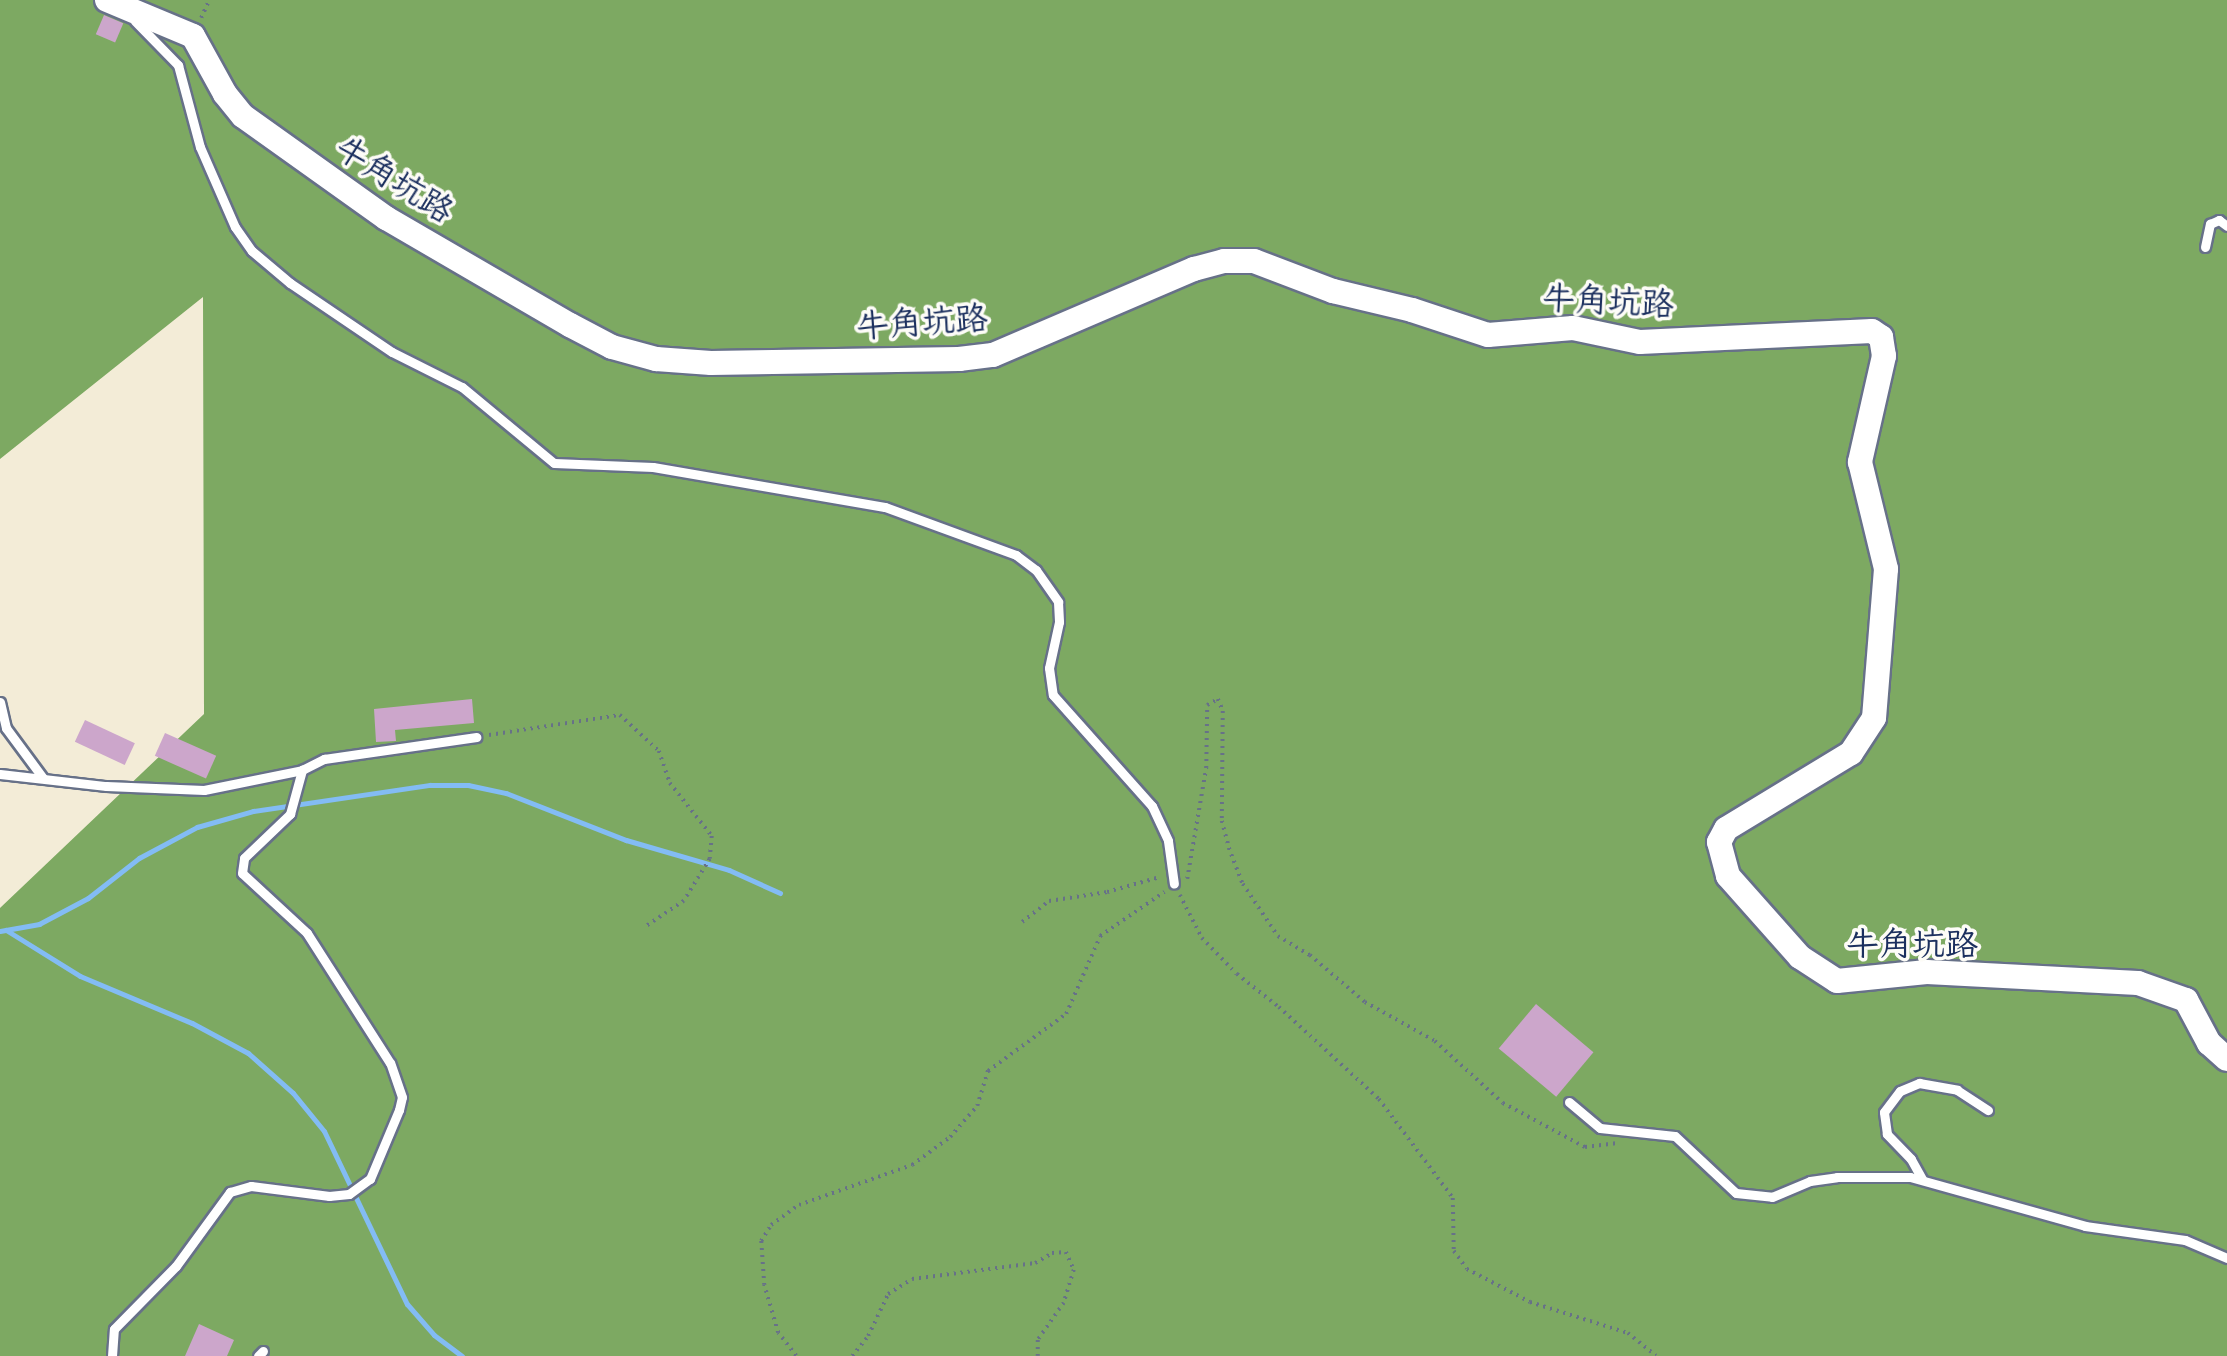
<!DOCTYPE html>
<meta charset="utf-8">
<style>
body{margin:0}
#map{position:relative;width:2227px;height:1356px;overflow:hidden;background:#f3ecd7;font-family:Caveat,"LXGW WenKai TC",sans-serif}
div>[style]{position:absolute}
.forest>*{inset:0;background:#7da962}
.stream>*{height:5px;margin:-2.5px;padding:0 2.5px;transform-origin:2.5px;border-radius:2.5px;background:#83bcf4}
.building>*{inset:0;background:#cca6cb;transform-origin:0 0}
.path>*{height:3.5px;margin-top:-1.75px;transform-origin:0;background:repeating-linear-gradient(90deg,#677188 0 2px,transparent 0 7px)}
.roads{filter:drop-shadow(2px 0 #677188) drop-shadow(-2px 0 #677188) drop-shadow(0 2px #677188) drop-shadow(0 -2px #677188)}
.lane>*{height:9px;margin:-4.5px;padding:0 4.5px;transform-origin:4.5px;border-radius:4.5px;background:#fff}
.secondary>*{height:24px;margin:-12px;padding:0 12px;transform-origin:12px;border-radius:12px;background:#fff}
span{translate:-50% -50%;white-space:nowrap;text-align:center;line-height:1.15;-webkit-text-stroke:7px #fdfcf7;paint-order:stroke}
.street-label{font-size:33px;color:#1b2f5e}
</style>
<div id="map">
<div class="forest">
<div style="clip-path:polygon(0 0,2227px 0,2227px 1356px,0 1356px,0 908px,204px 714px,203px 297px,0 459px)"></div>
</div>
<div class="stream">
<div style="left:6px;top:930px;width:87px;rotate:31.9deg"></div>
<div style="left:80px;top:976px;width:121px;rotate:22.8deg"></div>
<div style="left:192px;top:1023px;width:64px;rotate:28.2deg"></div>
<div style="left:248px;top:1053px;width:60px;rotate:41.6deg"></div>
<div style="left:293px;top:1093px;width:49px;rotate:50.8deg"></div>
<div style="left:324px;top:1131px;width:192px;rotate:64.4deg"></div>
<div style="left:407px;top:1304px;width:41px;rotate:48.9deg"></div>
<div style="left:434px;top:1335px;width:35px;rotate:37deg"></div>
<div style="left:0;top:931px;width:40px;rotate:-10deg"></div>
<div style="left:39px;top:924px;width:55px;rotate:-28deg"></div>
<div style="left:88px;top:898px;width:65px;rotate:-38.1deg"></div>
<div style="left:139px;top:858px;width:66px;rotate:-28.1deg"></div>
<div style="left:197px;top:827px;width:58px;rotate:-15.9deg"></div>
<div style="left:253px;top:811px;width:179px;rotate:-8.4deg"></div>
<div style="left:430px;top:785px;width:38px"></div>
<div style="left:468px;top:785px;width:39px;rotate:12deg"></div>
<div style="left:506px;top:793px;width:129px;rotate:21.4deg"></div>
<div style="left:626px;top:840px;width:107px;rotate:16.2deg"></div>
<div style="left:729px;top:870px;width:56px;rotate:24.3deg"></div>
</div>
<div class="building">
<div style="left:104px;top:15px;width:21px;height:21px;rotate:23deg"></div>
<div style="clip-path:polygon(472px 699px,474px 723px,395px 730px,396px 741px,376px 742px,374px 709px)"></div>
<div style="left:85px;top:720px;width:55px;height:24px;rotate:25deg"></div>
<div style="left:165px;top:733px;width:56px;height:25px;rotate:24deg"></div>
<div style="left:1536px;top:1004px;width:75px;height:58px;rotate:40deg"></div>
<div style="clip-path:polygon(199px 1324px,234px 1340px,227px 1356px,185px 1356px)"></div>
</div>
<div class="path">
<div style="left:201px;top:18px;width:20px;rotate:-66deg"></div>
<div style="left:489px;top:735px;width:133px;rotate:-8.7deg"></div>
<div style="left:620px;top:715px;width:53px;rotate:42.7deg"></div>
<div style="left:659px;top:751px;width:34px;rotate:71deg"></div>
<div style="left:670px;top:783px;width:68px;rotate:51.6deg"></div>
<div style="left:712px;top:836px;width:23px;rotate:95deg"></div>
<div style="left:710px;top:859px;width:49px;rotate:121.8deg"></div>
<div style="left:684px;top:901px;width:45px;rotate:146deg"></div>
<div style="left:1187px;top:879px;width:113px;rotate:-80.3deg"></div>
<div style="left:1206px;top:768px;width:63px;rotate:-89.1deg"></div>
<div style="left:1207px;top:705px;width:13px;rotate:-29deg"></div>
<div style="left:1218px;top:699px;width:13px;rotate:67deg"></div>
<div style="left:1223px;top:711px;width:110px;rotate:90.5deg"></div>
<div style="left:1222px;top:821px;width:28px;rotate:75deg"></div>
<div style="left:1229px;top:848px;width:39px;rotate:69deg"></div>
<div style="left:1243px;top:884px;width:63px;rotate:56.1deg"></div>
<div style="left:1278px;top:936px;width:37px;rotate:31deg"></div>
<div style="left:1310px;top:955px;width:72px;rotate:40.5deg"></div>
<div style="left:1365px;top:1002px;width:80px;rotate:29.1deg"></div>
<div style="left:1435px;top:1041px;width:92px;rotate:42.4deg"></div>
<div style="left:1503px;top:1103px;width:93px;rotate:28.2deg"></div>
<div style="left:1585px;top:1147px;width:31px;rotate:-7deg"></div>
<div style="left:1180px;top:895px;width:48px;rotate:62.9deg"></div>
<div style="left:1202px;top:938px;width:50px;rotate:45.8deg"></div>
<div style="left:1237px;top:974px;width:53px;rotate:38.2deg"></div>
<div style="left:1279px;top:1007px;width:136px;rotate:42.6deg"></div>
<div style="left:1379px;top:1099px;width:124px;rotate:53.2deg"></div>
<div style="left:1453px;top:1198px;width:53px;rotate:88.9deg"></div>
<div style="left:1454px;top:1251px;width:22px;rotate:54deg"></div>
<div style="left:1467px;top:1269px;width:71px;rotate:27.6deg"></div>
<div style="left:1530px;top:1302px;width:103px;rotate:17.6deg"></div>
<div style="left:1628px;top:1333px;width:36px;rotate:39deg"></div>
<div style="left:1022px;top:922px;width:34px;rotate:-38deg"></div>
<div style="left:1049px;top:901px;width:59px;rotate:-8.8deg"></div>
<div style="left:1107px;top:892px;width:55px;rotate:-15.8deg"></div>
<div style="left:796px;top:1356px;width:29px;rotate:-128deg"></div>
<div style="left:778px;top:1333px;width:50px;rotate:-106.3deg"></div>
<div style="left:764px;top:1285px;width:44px;rotate:-93.9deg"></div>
<div style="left:761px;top:1241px;width:19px;rotate:-58deg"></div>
<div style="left:771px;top:1225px;width:34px;rotate:-36deg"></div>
<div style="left:799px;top:1205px;width:120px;rotate:-19.5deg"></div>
<div style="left:912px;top:1165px;width:47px;rotate:-36.4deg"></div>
<div style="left:950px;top:1137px;width:41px;rotate:-48.9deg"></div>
<div style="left:977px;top:1106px;width:37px;rotate:-73deg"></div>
<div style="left:988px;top:1071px;width:97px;rotate:-36.2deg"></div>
<div style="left:1066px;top:1014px;width:85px;rotate:-66.4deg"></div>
<div style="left:1100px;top:936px;width:78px;rotate:-34.5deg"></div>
<div style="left:852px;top:1356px;width:26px;rotate:-51deg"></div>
<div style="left:868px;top:1336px;width:47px;rotate:-64.5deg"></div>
<div style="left:888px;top:1294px;width:28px;rotate:-32deg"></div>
<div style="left:912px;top:1279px;width:124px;rotate:-7.4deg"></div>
<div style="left:1035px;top:1263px;width:20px;rotate:-30deg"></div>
<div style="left:1052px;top:1253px;width:14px;rotate:-4deg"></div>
<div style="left:1066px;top:1252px;width:20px;rotate:66deg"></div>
<div style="left:1074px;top:1270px;width:34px;rotate:107deg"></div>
<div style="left:1064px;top:1303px;width:45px;rotate:125.1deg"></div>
<div style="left:1038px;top:1340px;width:16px;rotate:90deg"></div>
</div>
<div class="roads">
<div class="lane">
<div style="left:135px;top:21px;width:62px;rotate:45.7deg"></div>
<div style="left:178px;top:65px;width:85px;rotate:75deg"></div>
<div style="left:200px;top:147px;width:87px;rotate:66.4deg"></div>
<div style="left:235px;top:227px;width:29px;rotate:55deg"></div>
<div style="left:252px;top:251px;width:50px;rotate:40.1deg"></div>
<div style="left:290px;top:283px;width:123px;rotate:34.1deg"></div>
<div style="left:392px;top:352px;width:78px;rotate:26.6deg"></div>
<div style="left:462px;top:387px;width:119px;rotate:39.6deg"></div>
<div style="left:554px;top:463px;width:99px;rotate:2.3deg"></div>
<div style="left:653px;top:467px;width:235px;rotate:9.8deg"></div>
<div style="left:885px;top:507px;width:140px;rotate:20.1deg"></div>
<div style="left:1016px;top:555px;width:25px;rotate:37deg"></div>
<div style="left:1036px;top:570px;width:39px;rotate:55deg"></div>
<div style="left:1058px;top:602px;width:20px;rotate:87deg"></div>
<div style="left:1059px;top:622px;width:47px;rotate:102.3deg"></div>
<div style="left:1049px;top:668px;width:27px;rotate:82deg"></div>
<div style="left:1053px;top:695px;width:149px;rotate:48.3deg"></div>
<div style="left:1152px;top:806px;width:38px;rotate:65deg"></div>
<div style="left:1168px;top:841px;width:43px;rotate:82.1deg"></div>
<div style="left:2205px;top:247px;width:24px;rotate:-78deg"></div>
<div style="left:2210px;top:224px;width:10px;rotate:-24deg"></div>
<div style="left:2219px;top:220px;width:10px;rotate:37deg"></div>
<div style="left:0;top:702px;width:27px;rotate:77deg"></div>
<div style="left:6px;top:728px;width:62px;rotate:53.5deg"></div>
<div style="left:0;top:774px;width:107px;rotate:6.5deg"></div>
<div style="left:106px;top:786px;width:98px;rotate:2.3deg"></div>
<div style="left:204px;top:790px;width:100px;rotate:-11.5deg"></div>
<div style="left:302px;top:770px;width:25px;rotate:-27deg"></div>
<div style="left:324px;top:759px;width:154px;rotate:-8.2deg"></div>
<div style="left:1569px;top:1102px;width:40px;rotate:40deg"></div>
<div style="left:1600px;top:1128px;width:75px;rotate:6.1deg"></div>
<div style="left:1675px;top:1136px;width:83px;rotate:43.1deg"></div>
<div style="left:1736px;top:1193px;width:36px;rotate:6deg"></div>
<div style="left:1772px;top:1197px;width:41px;rotate:-22.8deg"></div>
<div style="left:1810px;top:1181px;width:27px;rotate:-8deg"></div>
<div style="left:1837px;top:1177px;width:73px"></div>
<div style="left:1910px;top:1177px;width:182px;rotate:15.6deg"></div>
<div style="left:2085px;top:1226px;width:101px;rotate:8deg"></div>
<div style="left:2185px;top:1240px;width:46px;rotate:23.2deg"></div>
<div style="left:1922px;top:1179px;width:23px;rotate:-119deg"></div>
<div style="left:1911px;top:1159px;width:35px;rotate:-134deg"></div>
<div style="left:1887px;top:1134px;width:22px;rotate:-98deg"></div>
<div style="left:1884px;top:1112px;width:26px;rotate:-53deg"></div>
<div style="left:1900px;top:1091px;width:21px;rotate:-23deg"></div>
<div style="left:1919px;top:1083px;width:39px;rotate:10deg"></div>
<div style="left:1957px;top:1090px;width:37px;rotate:33deg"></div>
<div style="left:112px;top:1356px;width:27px;rotate:-86deg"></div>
<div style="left:114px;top:1329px;width:88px;rotate:-45.5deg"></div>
<div style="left:176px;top:1266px;width:92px;rotate:-53.9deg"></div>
<div style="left:230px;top:1192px;width:22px;rotate:-16deg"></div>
<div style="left:251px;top:1186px;width:79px;rotate:7.3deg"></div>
<div style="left:329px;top:1196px;width:20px;rotate:-6deg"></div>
<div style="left:349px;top:1194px;width:26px;rotate:-36deg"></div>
<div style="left:370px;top:1179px;width:75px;rotate:-67.2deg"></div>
<div style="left:399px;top:1110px;width:13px;rotate:-77deg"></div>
<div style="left:402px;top:1097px;width:36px;rotate:-109deg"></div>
<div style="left:390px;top:1063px;width:154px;rotate:-122.6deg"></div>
<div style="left:307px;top:933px;width:88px;rotate:-137.3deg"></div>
<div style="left:242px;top:873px;width:15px;rotate:-82deg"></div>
<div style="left:244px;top:858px;width:64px;rotate:-43.7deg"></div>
<div style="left:290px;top:814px;width:46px;rotate:-74.7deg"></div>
<div style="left:258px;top:1356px;width:7px;rotate:-45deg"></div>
</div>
<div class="secondary">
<div style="left:107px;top:0;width:93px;rotate:22.7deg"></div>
<div style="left:193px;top:36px;width:66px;rotate:61.1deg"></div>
<div style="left:225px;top:94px;width:28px;rotate:51deg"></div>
<div style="left:243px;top:116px;width:176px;rotate:35.5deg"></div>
<div style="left:386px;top:218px;width:213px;rotate:30.2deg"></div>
<div style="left:570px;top:325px;width:47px;rotate:27.6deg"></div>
<div style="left:612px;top:347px;width:46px;rotate:15.3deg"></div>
<div style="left:656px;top:359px;width:55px;rotate:4.2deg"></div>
<div style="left:711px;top:363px;width:248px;rotate:-0.9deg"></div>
<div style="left:959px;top:359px;width:34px;rotate:-7deg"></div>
<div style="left:993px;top:355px;width:219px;rotate:-23.2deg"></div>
<div style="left:1194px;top:269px;width:31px;rotate:-15deg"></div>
<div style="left:1224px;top:261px;width:30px"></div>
<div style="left:1254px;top:261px;width:85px;rotate:20.8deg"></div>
<div style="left:1333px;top:291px;width:81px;rotate:13.5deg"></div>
<div style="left:1412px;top:310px;width:80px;rotate:18.2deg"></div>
<div style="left:1488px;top:335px;width:85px;rotate:-4.7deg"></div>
<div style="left:1573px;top:328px;width:68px;rotate:11.8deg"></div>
<div style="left:1640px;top:342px;width:232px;rotate:-2.7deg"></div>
<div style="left:1872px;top:331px;width:11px;rotate:34deg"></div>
<div style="left:1881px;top:337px;width:19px;rotate:81deg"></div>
<div style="left:1884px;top:356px;width:109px;rotate:102.8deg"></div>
<div style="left:1860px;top:462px;width:110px;rotate:76.3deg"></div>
<div style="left:1886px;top:569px;width:149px;rotate:94.6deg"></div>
<div style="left:1874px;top:718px;width:42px;rotate:123.3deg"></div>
<div style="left:1851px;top:753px;width:146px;rotate:148.7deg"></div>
<div style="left:1726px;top:829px;width:15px;rotate:118deg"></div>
<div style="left:1719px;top:842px;width:35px;rotate:75deg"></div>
<div style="left:1728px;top:876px;width:108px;rotate:48.4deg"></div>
<div style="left:1800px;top:957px;width:44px;rotate:33deg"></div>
<div style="left:1837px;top:981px;width:90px;rotate:-5.7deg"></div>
<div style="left:1927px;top:972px;width:211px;rotate:3deg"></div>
<div style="left:2138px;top:983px;width:51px;rotate:19.5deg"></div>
<div style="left:2186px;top:1000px;width:49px;rotate:61.9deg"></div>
<div style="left:2209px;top:1043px;width:24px;rotate:42deg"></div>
</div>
</div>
<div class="street-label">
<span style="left:394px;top:180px;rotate:32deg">牛角坑路</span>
<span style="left:1608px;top:302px;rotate:3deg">牛角坑路</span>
<span style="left:922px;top:323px;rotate:-4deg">牛角坑路</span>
<span style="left:1912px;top:945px">牛角坑路</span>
</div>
</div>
